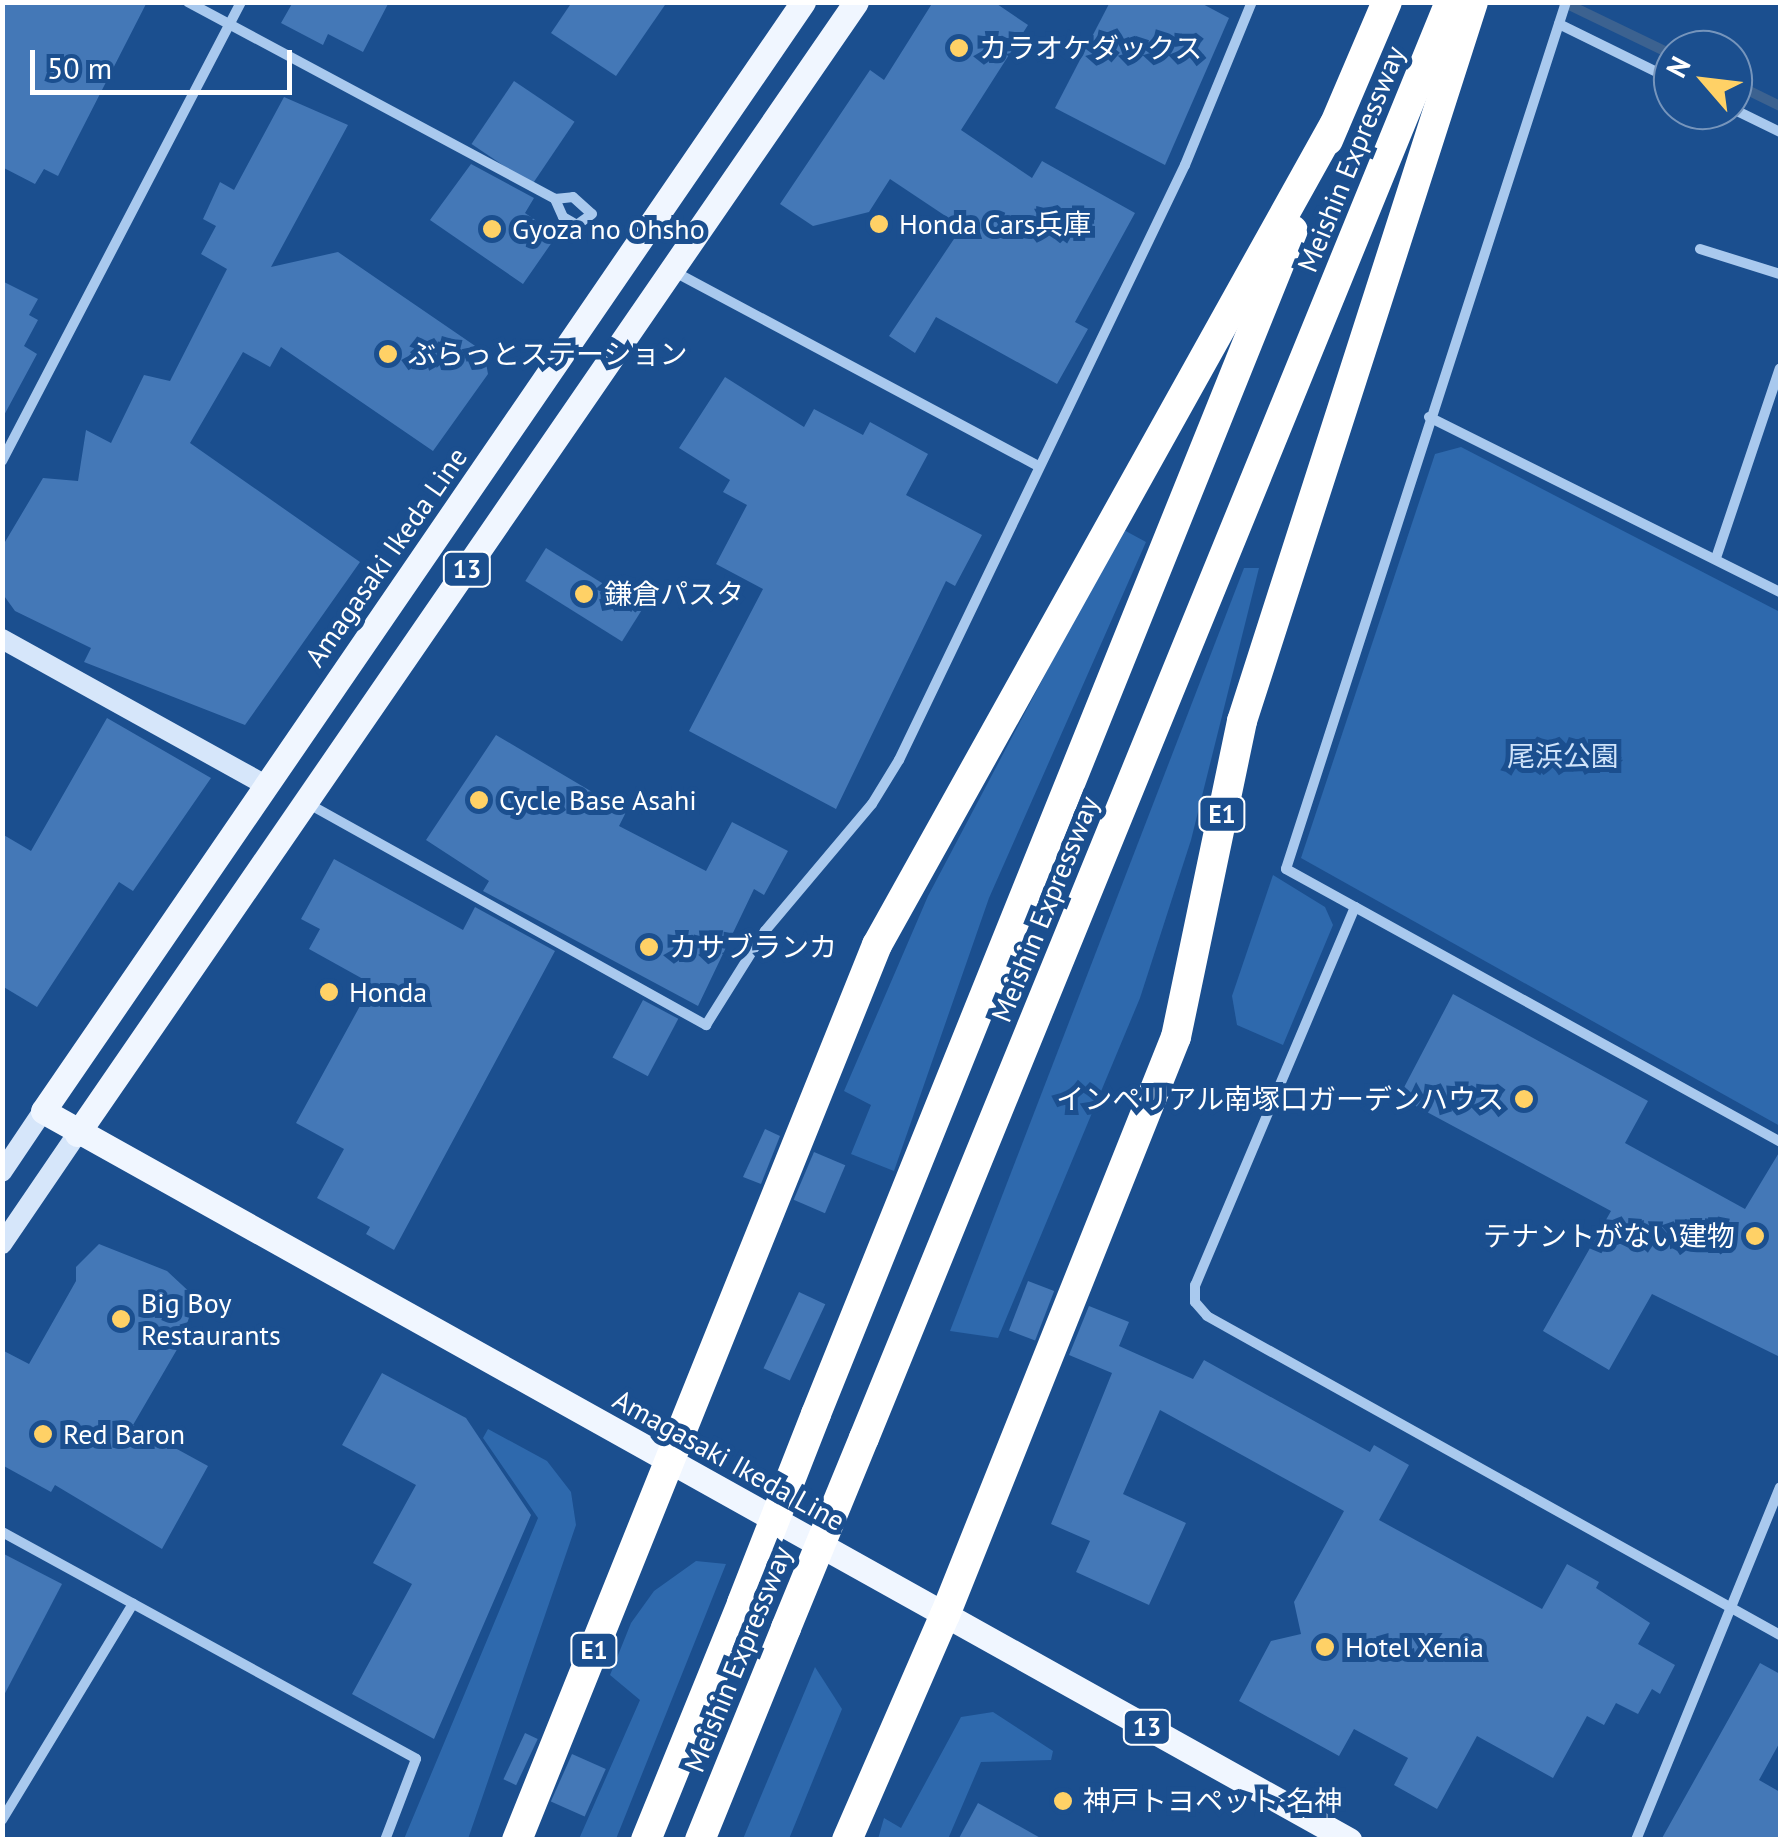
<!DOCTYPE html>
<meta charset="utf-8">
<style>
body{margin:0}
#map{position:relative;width:1783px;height:1842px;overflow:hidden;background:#1b4f8f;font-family:"PT Sans","Noto Sans JP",sans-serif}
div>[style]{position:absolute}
.green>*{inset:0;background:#2e69ad}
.stream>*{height:10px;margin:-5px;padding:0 5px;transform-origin:5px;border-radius:5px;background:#3c6290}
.building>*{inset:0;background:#4478b7;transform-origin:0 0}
.street>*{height:10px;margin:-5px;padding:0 5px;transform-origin:5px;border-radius:5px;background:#a9c9ee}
.secondary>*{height:20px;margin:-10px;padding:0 10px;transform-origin:10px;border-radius:10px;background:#d6e6fa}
.primary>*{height:25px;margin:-12.5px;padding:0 12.5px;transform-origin:12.5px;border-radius:12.5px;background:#f0f6ff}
.highway>*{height:30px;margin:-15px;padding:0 15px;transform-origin:15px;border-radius:15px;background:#fff}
.highway-bridge>*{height:30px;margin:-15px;padding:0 15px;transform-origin:15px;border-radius:15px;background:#fff}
.dots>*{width:28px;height:28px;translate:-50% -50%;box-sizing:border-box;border:5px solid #1b4f8f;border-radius:50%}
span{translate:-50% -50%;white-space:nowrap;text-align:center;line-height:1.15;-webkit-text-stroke:10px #1b4f8f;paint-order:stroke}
.shield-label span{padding:2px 8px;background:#1b4f8f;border:2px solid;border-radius:8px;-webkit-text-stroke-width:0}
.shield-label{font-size:25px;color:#fff;font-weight:700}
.poi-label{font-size:28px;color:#fff}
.left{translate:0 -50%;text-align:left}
.right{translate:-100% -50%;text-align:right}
.street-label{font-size:28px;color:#fff}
.park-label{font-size:28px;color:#cfe3fa}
.frame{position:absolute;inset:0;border:5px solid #fff;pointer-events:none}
.north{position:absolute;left:1653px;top:30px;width:100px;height:100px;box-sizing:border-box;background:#1b4f8f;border:2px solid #7695bc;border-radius:50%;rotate:298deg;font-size:28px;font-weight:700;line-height:40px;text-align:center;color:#fff}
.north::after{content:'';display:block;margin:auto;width:35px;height:45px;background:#ffd166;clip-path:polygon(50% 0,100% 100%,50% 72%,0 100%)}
.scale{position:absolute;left:30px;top:50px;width:262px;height:45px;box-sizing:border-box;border:5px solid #fff;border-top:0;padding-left:12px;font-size:30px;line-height:35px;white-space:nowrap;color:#fff;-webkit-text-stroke:8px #1b4f8f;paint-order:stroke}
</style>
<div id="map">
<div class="green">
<div style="clip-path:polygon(1461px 447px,1780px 612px,1780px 1126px,1301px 858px,1435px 454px)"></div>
<div style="clip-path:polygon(1122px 529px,1146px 542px,989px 898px,894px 1171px,851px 1154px,871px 1105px,844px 1091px,928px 896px)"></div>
<div style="clip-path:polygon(1244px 568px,1259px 568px,1191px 840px,1140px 998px,998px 1338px,950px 1331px)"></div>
<div style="clip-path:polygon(1273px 875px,1325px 907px,1333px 925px,1283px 1045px,1237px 1025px,1232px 996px)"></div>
<div style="clip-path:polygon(488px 1429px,547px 1461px,571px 1492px,576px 1525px,468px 1839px,404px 1839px,538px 1518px,483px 1438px)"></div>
<div style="clip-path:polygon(696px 1561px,726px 1564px,616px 1839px,579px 1839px,640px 1700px,610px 1675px,631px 1623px,654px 1591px)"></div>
<div style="clip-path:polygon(815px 1667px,842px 1709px,789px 1839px,743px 1839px)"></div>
<div style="clip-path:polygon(993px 1712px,1053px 1751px,1051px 1760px,981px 1762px,948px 1839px,878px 1839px,884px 1818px,901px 1828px,961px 1717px)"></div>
</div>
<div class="stream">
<div style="left:1563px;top:2px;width:122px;rotate:25.7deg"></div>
<div style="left:1733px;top:83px;width:52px;rotate:26.1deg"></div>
</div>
<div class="building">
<div style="clip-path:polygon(2px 2px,147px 2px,58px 176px,44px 169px,35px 184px,2px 167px)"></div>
<div style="clip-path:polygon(293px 2px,389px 2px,363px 52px,328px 34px,323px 45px,281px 23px)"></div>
<div style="clip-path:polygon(572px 2px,667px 2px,616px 76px,551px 33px)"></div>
<div style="clip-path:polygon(933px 2px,994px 2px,1028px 25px,961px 130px,1032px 178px,1042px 161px,1135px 213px,1075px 322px,1088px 329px,1057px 384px,936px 317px,915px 353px,889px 336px,962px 227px,890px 179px,869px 212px,813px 226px,780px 204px,870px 70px,884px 80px)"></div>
<div style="clip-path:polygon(1110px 2px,1199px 2px,1229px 18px,1165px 165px,1055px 108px)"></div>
<div style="left:514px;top:81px;width:73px;height:76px;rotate:34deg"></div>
<div style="clip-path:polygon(284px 97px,348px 125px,271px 267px,338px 252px,484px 352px,488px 374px,433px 451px,281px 347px,270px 367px,243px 352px,190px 443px,360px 562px,245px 725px,84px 662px,91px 648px,15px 611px,2px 593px,2px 547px,43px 478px,78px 481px,86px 430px,111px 443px,144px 375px,170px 381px,227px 269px,201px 254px,216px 226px,203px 219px,220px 182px,234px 190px)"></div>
<div style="clip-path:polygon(471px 164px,534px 198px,525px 213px,557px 235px,523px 284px,430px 220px)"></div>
<div style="clip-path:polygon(2px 281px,38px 299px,29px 315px,38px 320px,24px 346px,37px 354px,2px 419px)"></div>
<div style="clip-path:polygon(725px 377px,804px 427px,814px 409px,863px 435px,870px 422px,928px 454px,906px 495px,982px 535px,955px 586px,946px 581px,836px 809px,689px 731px,763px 589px,716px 564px,747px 505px,723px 492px,730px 480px,679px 448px)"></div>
<div style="left:546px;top:548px;width:114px;height:39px;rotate:32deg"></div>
<div style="clip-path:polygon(107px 718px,211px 778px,133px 891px,119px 882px,37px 1007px,2px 986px,2px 834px,31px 851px)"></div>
<div style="clip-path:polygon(496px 735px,626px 812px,619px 826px,706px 871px,732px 822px,788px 851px,764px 895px,754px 889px,698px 1006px,483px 891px,489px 881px,426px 840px)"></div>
<div style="clip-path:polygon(334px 859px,463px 930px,475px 907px,555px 951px,394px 1250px,366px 1234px,370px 1227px,317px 1198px,344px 1149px,296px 1123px,372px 984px,309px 949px,320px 929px,301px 919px)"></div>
<div style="clip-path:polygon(1453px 994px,1648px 1101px,1625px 1143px,1745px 1209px,1780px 1151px,1780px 1357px,1652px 1294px,1609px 1370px,1543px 1331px,1611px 1211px,1399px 1097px)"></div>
<div style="left:643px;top:1000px;width:40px;height:65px;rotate:28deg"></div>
<div style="clip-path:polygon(765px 1129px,780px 1136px,761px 1184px,743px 1177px)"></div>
<div style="left:814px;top:1152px;width:34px;height:52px;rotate:23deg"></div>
<div style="clip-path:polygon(99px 1244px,167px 1271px,196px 1298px,179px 1346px,133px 1425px,208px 1466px,162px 1549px,55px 1485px,51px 1492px,2px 1465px,2px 1350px,29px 1364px,76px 1281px,76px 1267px)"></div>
<div style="left:1028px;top:1281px;width:28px;height:53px;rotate:21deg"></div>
<div style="left:799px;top:1292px;width:29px;height:84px;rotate:25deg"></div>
<div style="clip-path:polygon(1089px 1306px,1129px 1322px,1119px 1346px,1193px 1379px,1204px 1360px,1370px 1452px,1374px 1445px,1409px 1465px,1379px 1520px,1474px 1572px,1542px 1609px,1567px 1564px,1599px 1582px,1596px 1588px,1650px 1623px,1638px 1644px,1675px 1665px,1660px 1694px,1652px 1689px,1638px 1714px,1616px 1703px,1604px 1725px,1587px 1716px,1553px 1778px,1477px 1736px,1437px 1809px,1394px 1785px,1408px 1758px,1354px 1729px,1339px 1756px,1239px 1701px,1271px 1641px,1301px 1634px,1294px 1602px,1344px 1511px,1160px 1410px,1123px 1494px,1186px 1523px,1149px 1605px,1076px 1572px,1090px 1541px,1051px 1524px,1112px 1373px,1069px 1355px)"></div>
<div style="clip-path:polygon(382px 1373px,466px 1418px,531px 1515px,434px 1739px,352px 1694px,412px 1584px,373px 1563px,416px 1485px,342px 1445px)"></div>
<div style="clip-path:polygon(2px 1553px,62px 1584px,2px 1699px)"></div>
<div style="clip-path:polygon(1760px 1663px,1780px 1674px,1780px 1742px,1759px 1780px,1780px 1792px,1780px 1840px,1661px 1840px)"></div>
<div style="left:525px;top:1733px;width:14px;height:51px;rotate:25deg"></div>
<div style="left:572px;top:1754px;width:37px;height:52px;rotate:24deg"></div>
<div style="clip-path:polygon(978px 1803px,1044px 1840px,958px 1840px)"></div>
</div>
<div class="street">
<div style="left:188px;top:2px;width:417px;rotate:28.2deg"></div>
<div style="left:555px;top:199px;width:18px;rotate:-6deg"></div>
<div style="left:573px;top:197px;width:25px;rotate:42deg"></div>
<div style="left:592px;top:214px;width:19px;rotate:144deg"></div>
<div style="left:577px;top:225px;width:16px;rotate:-150deg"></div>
<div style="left:563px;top:217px;width:20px;rotate:-114deg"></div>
<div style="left:1566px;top:2px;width:911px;rotate:107.9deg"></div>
<div style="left:1286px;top:869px;width:79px;rotate:28.8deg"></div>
<div style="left:1355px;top:907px;width:410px;rotate:112.9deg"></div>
<div style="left:1195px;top:1285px;width:17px;rotate:90deg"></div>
<div style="left:1195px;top:1302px;width:18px;rotate:49deg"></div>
<div style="left:1207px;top:1316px;width:656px;rotate:29.11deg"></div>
<div style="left:1559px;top:24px;width:127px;rotate:26.2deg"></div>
<div style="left:1733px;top:109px;width:52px;rotate:26.1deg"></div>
<div style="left:1700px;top:249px;width:84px;rotate:17.4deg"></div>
<div style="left:673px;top:271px;width:414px;rotate:28.1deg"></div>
<div style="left:1429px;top:417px;width:392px;rotate:26.5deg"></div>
<div style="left:2px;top:461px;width:517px;rotate:-62.49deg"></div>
<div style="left:1716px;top:558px;width:200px;rotate:-71.4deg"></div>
<div style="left:307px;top:803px;width:457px;rotate:29.1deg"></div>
<div style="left:706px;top:1025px;width:111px;rotate:-57.9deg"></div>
<div style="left:765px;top:931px;width:166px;rotate:-49.9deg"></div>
<div style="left:872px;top:804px;width:52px;rotate:-58.5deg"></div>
<div style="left:899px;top:760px;width:660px;rotate:-64.33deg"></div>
<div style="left:1185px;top:165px;width:176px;rotate:-67.7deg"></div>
<div style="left:1355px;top:907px;width:486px;rotate:28.9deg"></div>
<div style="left:2px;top:1532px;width:472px;rotate:28.7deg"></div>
<div style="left:416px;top:1759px;width:87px;rotate:110.9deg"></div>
<div style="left:2px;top:1820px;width:253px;rotate:-58.8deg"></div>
<div style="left:1636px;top:1840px;width:381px;rotate:-67.8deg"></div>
</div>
<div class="secondary">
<div style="left:2px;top:639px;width:301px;rotate:29deg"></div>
<div style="left:2px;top:1172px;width:73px;rotate:-56.1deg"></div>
<div style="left:2px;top:1244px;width:133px;rotate:-55.7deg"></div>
</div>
<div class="primary">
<div style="left:803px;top:2px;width:1344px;rotate:124.42deg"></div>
<div style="left:43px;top:1111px;width:1496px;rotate:29.17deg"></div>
<div style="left:77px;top:1134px;width:1374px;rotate:-55.47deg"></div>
</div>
<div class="highway">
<div style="left:1328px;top:140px;width:150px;rotate:-66.9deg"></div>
<div style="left:816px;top:1414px;width:1276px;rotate:-68.06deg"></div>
<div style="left:864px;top:1438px;width:1551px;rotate:-67.8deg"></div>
<div style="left:517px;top:1840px;width:965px;rotate:-68.09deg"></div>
<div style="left:877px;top:945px;width:939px;rotate:-60.87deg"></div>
<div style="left:646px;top:1840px;width:256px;rotate:-67.9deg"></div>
<div style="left:700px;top:1840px;width:229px;rotate:-67.9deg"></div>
<div style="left:847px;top:1840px;width:245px;rotate:-66.5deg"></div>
<div style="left:945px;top:1615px;width:622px;rotate:-68.22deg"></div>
<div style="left:1176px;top:1037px;width:323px;rotate:-78.2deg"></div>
<div style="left:1242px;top:721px;width:755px;rotate:-72.19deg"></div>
</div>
<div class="highway-bridge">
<div style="left:742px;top:1603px;width:203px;rotate:-68.6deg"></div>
<div style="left:786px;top:1628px;width:205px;rotate:-67.7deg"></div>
</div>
<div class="dots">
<div style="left:959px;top:48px;background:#ffd166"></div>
<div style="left:879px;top:224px;background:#ffd166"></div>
<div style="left:492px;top:229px;background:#ffd166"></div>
<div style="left:388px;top:354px;background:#ffd166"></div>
<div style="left:584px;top:594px;background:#ffd166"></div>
<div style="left:479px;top:800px;background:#ffd166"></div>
<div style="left:649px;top:947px;background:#ffd166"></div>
<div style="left:329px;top:992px;background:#ffd166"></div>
<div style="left:1524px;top:1099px;background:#ffd166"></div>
<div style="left:1755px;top:1236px;background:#ffd166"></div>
<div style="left:121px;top:1319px;background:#ffd166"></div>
<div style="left:43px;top:1434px;background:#ffd166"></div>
<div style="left:1325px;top:1647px;background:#ffd166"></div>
<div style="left:1063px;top:1801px;background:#ffd166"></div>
</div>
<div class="shield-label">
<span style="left:467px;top:569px">13</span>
<span style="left:1222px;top:814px">E1</span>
<span style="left:594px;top:1650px">E1</span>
<span style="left:1147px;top:1727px">13</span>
</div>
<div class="poi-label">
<span class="left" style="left:979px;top:48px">カラオケダックス</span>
<span class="left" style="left:899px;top:224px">Honda Cars兵庫</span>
<span class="left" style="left:512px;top:229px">Gyoza no Ohsho</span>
<span class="left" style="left:408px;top:354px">ぶらっとステーション</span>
<span class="left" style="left:604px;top:594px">鎌倉パスタ</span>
<span class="left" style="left:499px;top:800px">Cycle Base Asahi</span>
<span class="left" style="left:669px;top:947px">カサブランカ</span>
<span class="left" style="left:349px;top:992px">Honda</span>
<span class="right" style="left:1504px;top:1099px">インペリアル南塚口ガーデンハウス</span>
<span class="right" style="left:1735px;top:1236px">テナントがない建物</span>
<span class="left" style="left:141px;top:1319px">Big Boy<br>Restaurants</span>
<span class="left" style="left:63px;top:1434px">Red Baron</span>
<span class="left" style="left:1345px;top:1647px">Hotel Xenia</span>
<span class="left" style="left:1083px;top:1801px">神戸トヨペット 名神</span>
</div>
<div class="street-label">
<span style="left:1351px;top:159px;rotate:-68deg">Meishin Expressway</span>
<span style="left:386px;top:557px;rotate:-55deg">Amagasaki Ikeda Line</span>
<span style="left:1045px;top:909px;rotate:-68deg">Meishin Expressway</span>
<span style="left:729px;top:1460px;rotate:29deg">Amagasaki Ikeda Line</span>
<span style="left:738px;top:1659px;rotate:-68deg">Meishin Expressway</span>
</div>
<div class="park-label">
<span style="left:1563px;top:756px">尾浜公園</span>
</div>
<div class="frame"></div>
<div class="north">N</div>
<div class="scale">50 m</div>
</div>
